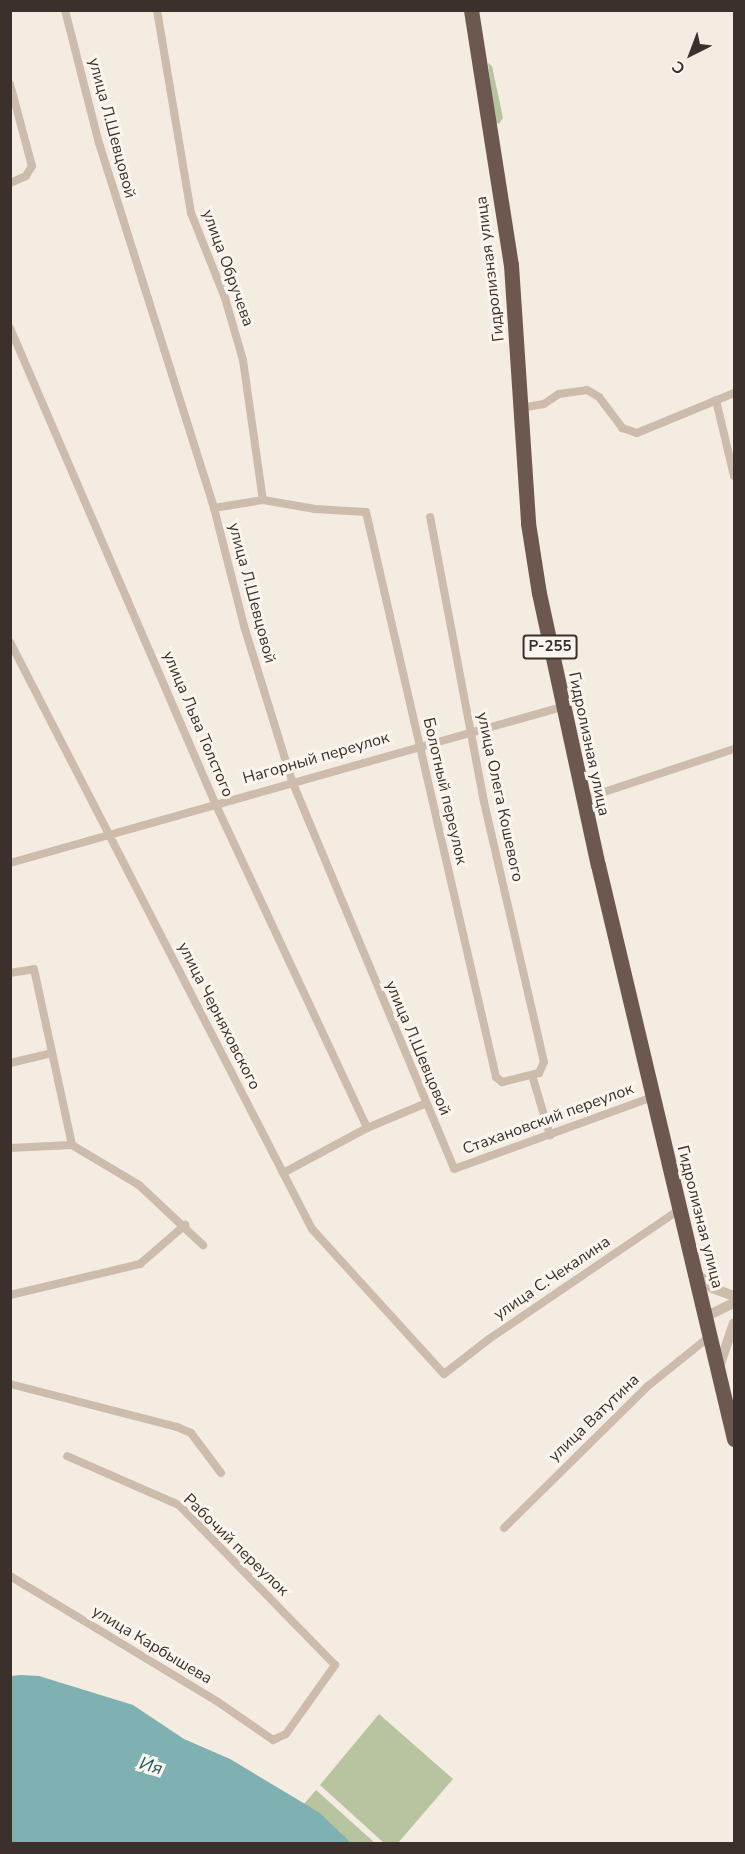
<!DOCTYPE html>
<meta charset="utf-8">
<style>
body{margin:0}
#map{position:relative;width:745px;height:1854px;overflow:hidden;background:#f4ebe1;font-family:"Nunito Sans",sans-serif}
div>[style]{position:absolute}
.green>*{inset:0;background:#b8c4a0}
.water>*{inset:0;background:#7fb0b2}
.minor>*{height:8px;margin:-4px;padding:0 4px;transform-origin:4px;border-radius:4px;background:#cdbbac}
.tertiary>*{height:10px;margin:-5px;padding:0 5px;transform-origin:5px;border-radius:5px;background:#cdbbac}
.trunk>*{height:15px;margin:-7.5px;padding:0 7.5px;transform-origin:7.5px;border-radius:7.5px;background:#6c584f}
span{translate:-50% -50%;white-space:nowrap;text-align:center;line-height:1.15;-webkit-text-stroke:6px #fbf5ee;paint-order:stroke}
.shield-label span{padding:2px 4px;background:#fbf5ee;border:2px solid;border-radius:4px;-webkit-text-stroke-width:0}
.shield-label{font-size:15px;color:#3b302b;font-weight:700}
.street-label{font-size:16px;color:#3b302b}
.water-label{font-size:18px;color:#1f5a5e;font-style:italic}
.frame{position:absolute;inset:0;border:12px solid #3b302b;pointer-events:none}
.north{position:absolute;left:661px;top:24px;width:60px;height:60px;-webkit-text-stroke:4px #fbf5ee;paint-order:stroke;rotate:222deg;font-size:16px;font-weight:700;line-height:24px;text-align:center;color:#3b302b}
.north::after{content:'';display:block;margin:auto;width:21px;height:27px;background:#3b302b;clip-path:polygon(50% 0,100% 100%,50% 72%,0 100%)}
</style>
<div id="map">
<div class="green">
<div style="clip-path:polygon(488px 63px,492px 66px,503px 118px,499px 124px,495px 122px)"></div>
<div style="clip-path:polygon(379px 1714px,453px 1779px,398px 1843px,384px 1843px,320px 1785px)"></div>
<div style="clip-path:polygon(316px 1790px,375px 1843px,351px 1843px,304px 1804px)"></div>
</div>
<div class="water">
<div style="clip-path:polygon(21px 1675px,39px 1676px,133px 1705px,184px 1739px,230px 1759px,320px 1813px,351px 1843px,11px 1843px,11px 1676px)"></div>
</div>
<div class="minor">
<div style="left:65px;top:10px;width:137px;rotate:75.7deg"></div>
<div style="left:99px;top:143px;width:383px;rotate:72.5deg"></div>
<div style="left:214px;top:508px;width:122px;rotate:75.7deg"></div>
<div style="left:244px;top:626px;width:162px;rotate:72.8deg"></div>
<div style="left:292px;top:781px;width:420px;rotate:67.3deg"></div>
<div style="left:454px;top:1169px;width:212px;rotate:-19.9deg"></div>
<div style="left:157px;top:10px;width:206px;rotate:80.5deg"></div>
<div style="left:191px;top:213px;width:92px;rotate:68.2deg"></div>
<div style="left:225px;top:298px;width:65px;rotate:73.8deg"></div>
<div style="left:243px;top:360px;width:141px;rotate:81.9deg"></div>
<div style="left:10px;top:84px;width:85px;rotate:75deg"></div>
<div style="left:32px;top:166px;width:12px;rotate:121deg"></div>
<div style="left:26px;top:176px;width:17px;rotate:156deg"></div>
<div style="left:10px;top:328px;width:517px;rotate:66.66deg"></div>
<div style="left:215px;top:803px;width:359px;rotate:64.9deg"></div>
<div style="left:716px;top:400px;width:78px;rotate:76.7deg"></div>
<div style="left:521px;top:408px;width:23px;rotate:-10deg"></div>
<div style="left:544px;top:404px;width:18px;rotate:-34deg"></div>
<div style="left:559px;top:394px;width:28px;rotate:-8deg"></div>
<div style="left:587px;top:390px;width:14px;rotate:30deg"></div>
<div style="left:599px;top:397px;width:39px;rotate:53deg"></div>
<div style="left:622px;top:428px;width:16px;rotate:18deg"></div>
<div style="left:637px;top:433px;width:105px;rotate:-22.4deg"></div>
<div style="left:214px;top:508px;width:50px;rotate:-9.3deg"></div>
<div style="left:263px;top:500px;width:53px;rotate:9.8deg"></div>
<div style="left:315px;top:509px;width:51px;rotate:3.4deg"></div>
<div style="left:366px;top:512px;width:580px;rotate:77.04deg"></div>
<div style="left:496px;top:1077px;width:8px;rotate:40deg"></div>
<div style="left:502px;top:1082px;width:38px;rotate:-14deg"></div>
<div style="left:539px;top:1073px;width:12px;rotate:-66deg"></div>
<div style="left:544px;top:1062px;width:267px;rotate:-103deg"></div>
<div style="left:484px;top:802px;width:290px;rotate:-100.7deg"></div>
<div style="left:10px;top:642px;width:660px;rotate:62.78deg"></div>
<div style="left:312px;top:1229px;width:196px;rotate:47.7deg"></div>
<div style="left:444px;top:1374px;width:57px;rotate:-37.9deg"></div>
<div style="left:489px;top:1339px;width:230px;rotate:-34.2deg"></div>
<div style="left:583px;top:799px;width:159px;rotate:-18.3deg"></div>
<div style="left:10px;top:863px;width:574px;rotate:-15.78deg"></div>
<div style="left:10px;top:973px;width:24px;rotate:-9deg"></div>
<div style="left:34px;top:969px;width:180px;rotate:77.8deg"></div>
<div style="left:10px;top:1063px;width:43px;rotate:-13.4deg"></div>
<div style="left:532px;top:1075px;width:63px;rotate:73.3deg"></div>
<div style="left:10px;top:1148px;width:62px;rotate:-2.8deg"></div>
<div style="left:72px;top:1145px;width:78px;rotate:30.8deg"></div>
<div style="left:139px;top:1185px;width:88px;rotate:43.2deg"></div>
<div style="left:283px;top:1173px;width:95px;rotate:-28.2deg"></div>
<div style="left:367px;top:1128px;width:62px;rotate:-22.8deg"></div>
<div style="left:10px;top:1295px;width:134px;rotate:-13.4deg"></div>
<div style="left:140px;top:1264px;width:60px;rotate:-40.9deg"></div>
<div style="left:10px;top:1384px;width:172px;rotate:14.4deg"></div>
<div style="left:177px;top:1427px;width:15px;rotate:23deg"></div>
<div style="left:191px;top:1433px;width:50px;rotate:53.1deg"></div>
<div style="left:504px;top:1528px;width:202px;rotate:-44.6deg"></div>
<div style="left:648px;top:1386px;width:80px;rotate:-38.9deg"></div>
<div style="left:10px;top:1576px;width:243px;rotate:31.2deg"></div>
<div style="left:218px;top:1702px;width:67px;rotate:34.6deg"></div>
<div style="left:273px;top:1740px;width:14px;rotate:-25deg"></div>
<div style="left:286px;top:1734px;width:85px;rotate:-54.6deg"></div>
<div style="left:335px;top:1665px;width:223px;rotate:-134.3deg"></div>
<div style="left:179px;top:1505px;width:122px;rotate:-156.4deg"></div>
</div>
<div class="tertiary">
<div style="left:695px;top:1272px;width:23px;rotate:43deg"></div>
<div style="left:712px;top:1288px;width:23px;rotate:20deg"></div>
<div style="left:707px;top:1316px;width:30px;rotate:-26deg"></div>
<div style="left:719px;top:1367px;width:46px;rotate:-71.2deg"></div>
</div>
<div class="trunk">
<div style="left:471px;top:10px;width:258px;rotate:81.1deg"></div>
<div style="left:511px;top:265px;width:259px;rotate:86.2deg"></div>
<div style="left:528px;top:523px;width:71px;rotate:81.1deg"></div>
<div style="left:539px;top:593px;width:278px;rotate:77.8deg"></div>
<div style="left:598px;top:865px;width:590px;rotate:76.67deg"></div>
</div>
<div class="shield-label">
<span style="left:550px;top:647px">Р-255</span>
</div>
<div class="street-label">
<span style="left:112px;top:128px;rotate:75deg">улица Л.Шевцовой</span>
<span style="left:228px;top:268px;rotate:70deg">улица Обручева</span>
<span style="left:490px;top:269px;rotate:-97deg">Гидролизная улица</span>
<span style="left:252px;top:593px;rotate:75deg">улица Л.Шевцовой</span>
<span style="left:198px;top:724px;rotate:67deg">улица Льва Толстого</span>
<span style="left:589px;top:744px;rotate:78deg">Гидролизная улица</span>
<span style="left:316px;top:758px;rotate:-16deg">Нагорный переулок</span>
<span style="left:445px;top:791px;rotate:77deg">Болотный переулок</span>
<span style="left:500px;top:797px;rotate:78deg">улица Олега Кошевого</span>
<span style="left:219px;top:1016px;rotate:63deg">улица Черняховского</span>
<span style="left:418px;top:1048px;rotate:67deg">улица Л.Шевцовой</span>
<span style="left:548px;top:1119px;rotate:-20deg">Стахановский переулок</span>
<span style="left:700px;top:1217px;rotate:76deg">Гидролизная улица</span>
<span style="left:552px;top:1278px;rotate:-34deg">улица С.Чекалина</span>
<span style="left:594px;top:1418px;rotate:-44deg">улица Ватутина</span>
<span style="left:236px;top:1545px;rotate:44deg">Рабочий переулок</span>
<span style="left:152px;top:1645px;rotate:31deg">улица Карбышева</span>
</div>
<div class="water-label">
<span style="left:151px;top:1766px;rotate:16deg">Ия</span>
</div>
<div class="frame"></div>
<div class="north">С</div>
</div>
